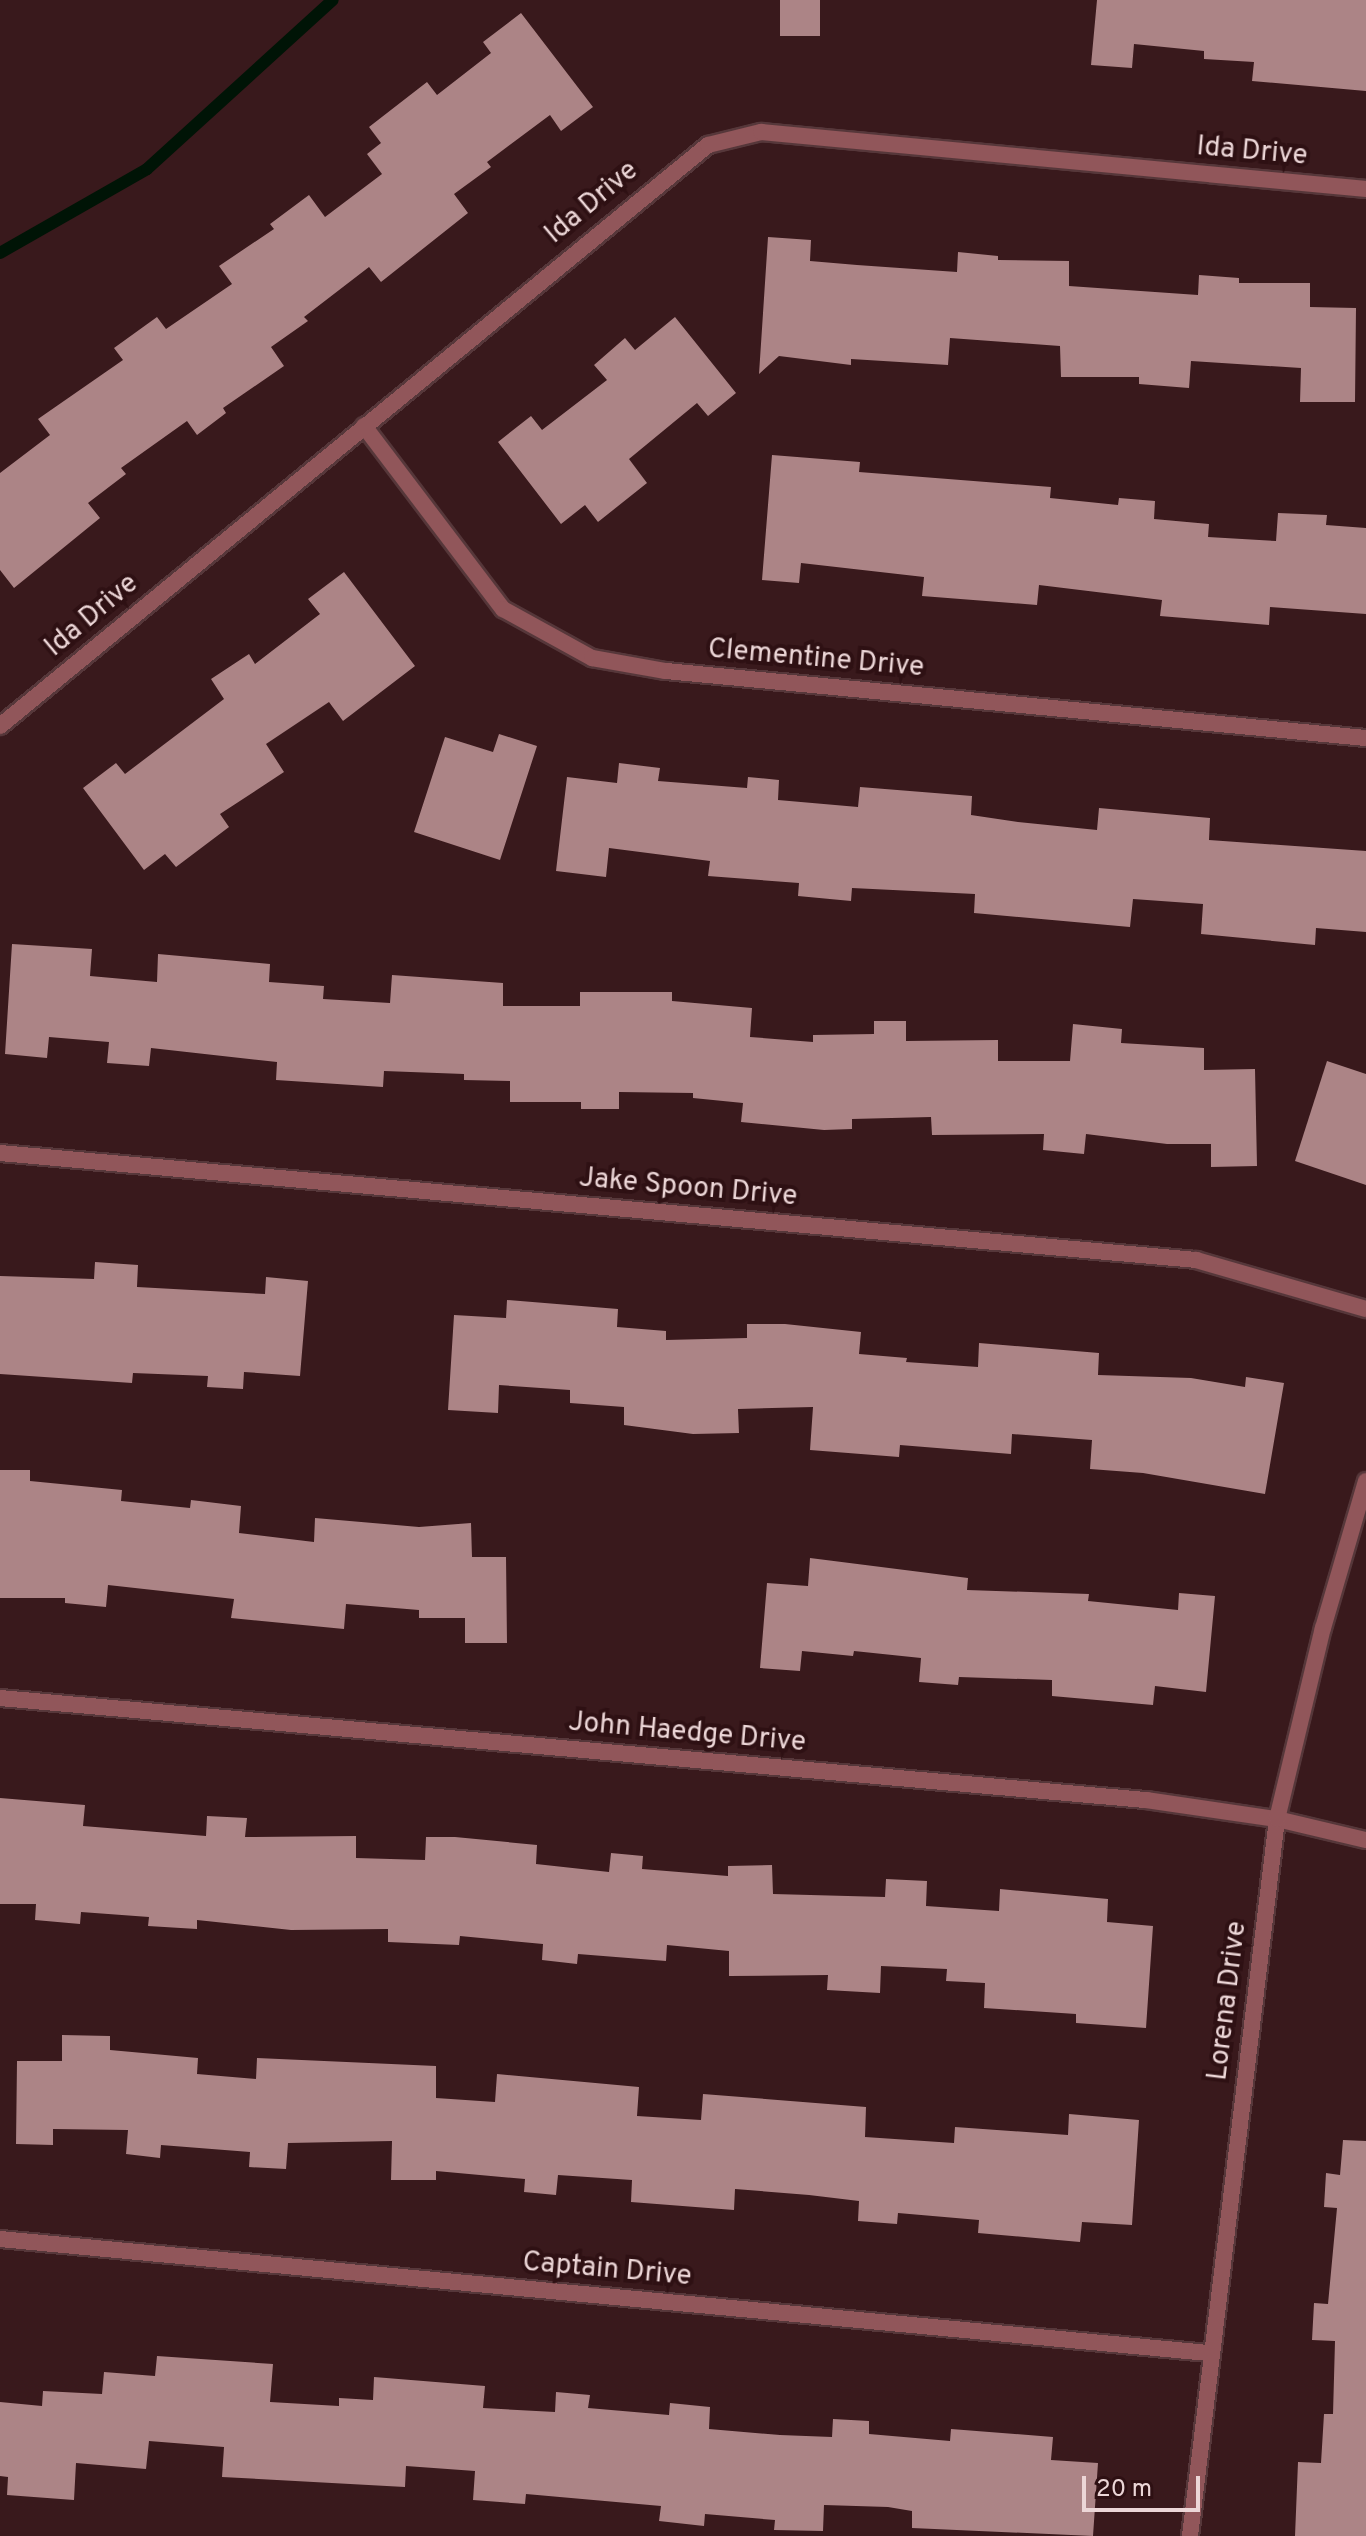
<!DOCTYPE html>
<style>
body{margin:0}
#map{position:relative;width:1366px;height:2536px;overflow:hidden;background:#39191c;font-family:Overpass,sans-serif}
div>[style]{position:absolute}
.stream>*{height:12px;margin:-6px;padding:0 6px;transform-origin:6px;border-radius:6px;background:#001406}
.building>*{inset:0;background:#ac8486;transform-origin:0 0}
.roads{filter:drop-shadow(2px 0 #56373a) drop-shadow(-2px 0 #56373a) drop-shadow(0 2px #56373a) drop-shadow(0 -2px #56373a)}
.street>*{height:16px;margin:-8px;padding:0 8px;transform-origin:8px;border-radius:8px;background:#91565a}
span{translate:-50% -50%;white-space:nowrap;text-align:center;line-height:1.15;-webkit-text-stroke:8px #2e1013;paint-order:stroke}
.street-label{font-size:28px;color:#ecd6d7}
.scale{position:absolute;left:1082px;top:2476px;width:118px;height:36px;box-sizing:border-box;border:4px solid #ecd6d7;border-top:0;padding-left:10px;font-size:24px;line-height:28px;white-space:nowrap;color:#ecd6d7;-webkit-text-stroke:6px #2e1013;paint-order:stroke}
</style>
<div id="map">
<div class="stream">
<div style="left:0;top:253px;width:169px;rotate:-29.7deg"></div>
<div style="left:147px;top:169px;width:251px;rotate:-42.3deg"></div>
</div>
<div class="building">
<div style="left:780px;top:0;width:40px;height:36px"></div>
<div style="clip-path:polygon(1097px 0,1366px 0,1366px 91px,1252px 81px,1254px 62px,1204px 59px,1204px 51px,1134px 44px,1132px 68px,1091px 65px)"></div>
<div style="clip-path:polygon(521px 13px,593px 107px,561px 131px,550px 115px,487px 162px,491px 167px,454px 194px,468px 213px,381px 282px,369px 267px,304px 317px,308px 321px,271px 347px,284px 366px,223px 408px,226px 413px,197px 435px,187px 421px,121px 468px,126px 474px,88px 503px,100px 518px,14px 588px,0 570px,0 473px,50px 435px,38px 419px,123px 360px,114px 348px,157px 317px,166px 329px,232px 284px,219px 266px,274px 229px,270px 224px,309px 195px,325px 217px,382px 174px,367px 154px,381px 143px,369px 127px,427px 82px,437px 95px,491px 53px,483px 42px)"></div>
<div style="clip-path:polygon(768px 237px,811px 240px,810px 261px,857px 265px,957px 272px,958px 252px,998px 256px,998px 260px,1069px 261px,1069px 286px,1198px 295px,1199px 275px,1239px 278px,1239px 283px,1310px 283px,1310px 307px,1356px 308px,1355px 402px,1300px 402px,1301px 368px,1191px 361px,1189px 388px,1139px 384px,1139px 377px,1061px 377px,1060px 346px,950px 338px,948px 365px,851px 359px,851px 365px,779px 356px,759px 374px)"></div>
<div style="clip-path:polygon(675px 317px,736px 393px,708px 416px,697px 403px,629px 459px,647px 483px,598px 522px,585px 505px,561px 524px,498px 442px,531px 416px,542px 430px,607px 380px,594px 365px,625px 338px,635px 350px)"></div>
<div style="clip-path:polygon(772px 455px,860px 462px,859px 472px,1051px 487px,1050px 498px,1118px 505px,1119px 498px,1155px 501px,1154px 519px,1209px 524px,1208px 537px,1276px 541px,1278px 513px,1327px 515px,1326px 525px,1366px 528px,1366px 614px,1270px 607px,1269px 625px,1160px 616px,1162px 600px,1039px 585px,1037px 605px,922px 596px,924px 577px,801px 563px,799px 583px,762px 580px)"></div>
<div style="clip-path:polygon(344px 572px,415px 666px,343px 721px,329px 702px,266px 744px,284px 772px,220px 814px,229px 827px,176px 867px,165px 854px,144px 870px,83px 788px,116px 763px,125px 774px,224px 699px,211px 679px,249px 654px,255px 664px,320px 614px,308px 599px)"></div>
<div style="clip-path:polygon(499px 734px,537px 746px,500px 860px,414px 832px,445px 737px,493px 752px)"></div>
<div style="clip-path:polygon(619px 763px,660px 768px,658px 781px,747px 788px,748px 777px,779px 780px,778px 800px,858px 807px,860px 787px,972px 796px,971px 815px,1018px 822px,1097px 830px,1099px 808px,1210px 818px,1209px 840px,1366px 851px,1366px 932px,1316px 928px,1315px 945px,1201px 934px,1203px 904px,1133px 899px,1130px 927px,974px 913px,975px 894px,852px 888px,851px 901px,798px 896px,799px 883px,708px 876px,710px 861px,609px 848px,606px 877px,556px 871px,567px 777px,617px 783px)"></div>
<div style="clip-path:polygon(12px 944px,92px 949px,90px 976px,157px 982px,158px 954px,270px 964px,269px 982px,324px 986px,323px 999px,390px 1003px,392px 975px,503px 983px,503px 1006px,580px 1006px,580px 992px,672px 992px,672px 1001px,752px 1008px,750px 1037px,813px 1042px,813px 1035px,874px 1034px,874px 1021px,906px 1021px,906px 1041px,998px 1040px,998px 1061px,1070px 1061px,1073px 1024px,1122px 1029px,1121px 1043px,1204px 1048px,1204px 1070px,1255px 1069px,1257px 1166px,1211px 1167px,1211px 1144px,1167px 1144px,1086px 1134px,1084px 1154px,1043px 1150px,1044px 1134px,932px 1135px,931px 1117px,852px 1119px,852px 1129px,824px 1130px,741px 1122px,743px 1103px,693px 1098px,693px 1093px,619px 1092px,619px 1109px,581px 1109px,581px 1102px,510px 1102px,510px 1081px,464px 1080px,464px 1074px,384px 1071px,383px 1087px,276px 1080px,277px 1062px,151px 1048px,149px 1066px,107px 1063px,109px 1042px,49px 1037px,47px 1058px,5px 1054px)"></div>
<div style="clip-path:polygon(1327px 1061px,1366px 1074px,1366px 1185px,1295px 1161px)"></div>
<div style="clip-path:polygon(95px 1262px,138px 1265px,137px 1287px,265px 1294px,266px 1277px,308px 1281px,300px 1376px,244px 1372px,243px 1389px,207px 1387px,208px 1376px,133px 1373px,132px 1383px,0 1374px,0 1276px,94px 1279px)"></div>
<div style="clip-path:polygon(507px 1300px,618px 1309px,617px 1327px,666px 1331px,666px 1340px,747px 1338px,747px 1324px,785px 1324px,861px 1332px,859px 1354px,907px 1358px,906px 1362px,978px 1367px,979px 1343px,1099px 1353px,1098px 1375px,1191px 1378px,1245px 1387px,1246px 1377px,1284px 1383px,1265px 1494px,1143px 1473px,1090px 1469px,1092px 1440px,1012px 1434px,1011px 1454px,900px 1445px,899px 1457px,810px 1450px,813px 1407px,738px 1409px,739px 1433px,693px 1434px,624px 1425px,624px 1407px,570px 1403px,570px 1390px,499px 1385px,498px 1413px,448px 1410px,454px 1315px,506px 1318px)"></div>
<div style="clip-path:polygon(0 1470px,30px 1470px,30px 1481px,122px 1490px,121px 1501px,190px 1508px,191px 1500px,241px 1506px,239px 1533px,314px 1542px,315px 1518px,419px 1527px,471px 1523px,472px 1557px,506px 1557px,507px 1643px,465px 1643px,465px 1618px,419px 1618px,419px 1610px,346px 1604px,344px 1629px,231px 1618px,234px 1599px,108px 1585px,106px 1607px,65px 1603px,65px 1598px,0 1598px)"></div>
<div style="clip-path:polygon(810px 1558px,968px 1578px,967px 1590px,1089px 1594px,1088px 1601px,1178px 1610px,1179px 1593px,1215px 1596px,1206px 1692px,1155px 1686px,1153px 1705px,1052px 1696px,1052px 1680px,959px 1677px,958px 1685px,919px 1682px,921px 1658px,854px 1651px,853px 1656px,802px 1651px,800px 1671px,760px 1668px,767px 1583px,808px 1586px)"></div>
<div style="clip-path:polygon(0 1798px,85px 1805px,83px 1826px,206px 1836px,207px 1816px,247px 1818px,245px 1837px,356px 1836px,356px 1858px,425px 1860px,426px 1837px,455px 1837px,537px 1845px,536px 1864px,609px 1872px,611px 1853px,643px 1856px,642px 1869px,728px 1876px,728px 1866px,772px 1865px,773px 1894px,885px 1897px,886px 1879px,927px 1881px,926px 1906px,999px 1911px,1000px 1889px,1108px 1899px,1107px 1922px,1153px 1926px,1146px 2028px,1076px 2023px,1076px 2014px,984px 2008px,985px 1983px,946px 1981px,947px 1969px,881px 1966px,880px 1993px,827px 1990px,828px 1975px,729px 1976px,729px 1951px,667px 1945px,666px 1961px,578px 1954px,577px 1964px,542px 1960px,543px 1944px,460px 1936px,459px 1945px,388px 1942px,388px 1929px,291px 1930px,197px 1920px,197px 1929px,148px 1926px,149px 1917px,81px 1912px,80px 1924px,35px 1920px,36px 1904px,0 1904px)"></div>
<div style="clip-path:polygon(62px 2035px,110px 2036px,110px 2050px,198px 2058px,197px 2074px,256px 2079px,257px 2058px,436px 2066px,436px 2098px,495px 2102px,497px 2074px,639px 2087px,637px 2116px,701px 2120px,703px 2094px,866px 2107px,865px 2137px,954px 2143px,955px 2127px,1068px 2135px,1069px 2114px,1139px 2120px,1132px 2225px,1082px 2222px,1080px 2242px,978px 2233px,979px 2220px,898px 2213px,897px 2224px,858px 2221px,859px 2201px,809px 2195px,735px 2189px,734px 2210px,631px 2202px,632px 2180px,558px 2175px,556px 2195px,524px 2192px,525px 2179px,436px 2171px,436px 2180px,391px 2180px,392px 2141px,288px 2143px,286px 2169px,249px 2167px,250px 2152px,161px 2145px,160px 2158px,126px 2154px,128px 2130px,53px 2129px,53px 2145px,16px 2144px,17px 2061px,62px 2061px)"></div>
<div style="clip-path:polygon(1343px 2140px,1366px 2141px,1366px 2536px,1295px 2536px,1298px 2462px,1321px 2463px,1324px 2414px,1333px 2414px,1335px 2341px,1312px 2340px,1314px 2303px,1328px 2304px,1337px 2208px,1324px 2207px,1326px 2173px,1340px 2175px)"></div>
<div style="clip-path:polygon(157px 2356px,273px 2364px,270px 2402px,339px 2406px,339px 2398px,373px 2400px,374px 2377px,485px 2386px,483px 2408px,555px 2412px,556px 2392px,590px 2395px,588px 2408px,669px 2415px,670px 2403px,710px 2407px,709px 2429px,780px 2435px,832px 2437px,833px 2419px,869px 2421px,869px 2434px,950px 2441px,951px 2429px,1053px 2437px,1051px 2460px,1098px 2463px,1093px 2536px,912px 2528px,912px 2511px,888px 2507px,824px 2505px,823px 2531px,774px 2530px,775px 2520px,705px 2514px,704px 2526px,659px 2521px,661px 2506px,526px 2494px,525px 2504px,473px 2500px,475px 2471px,406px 2466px,405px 2487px,222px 2477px,224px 2447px,149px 2441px,146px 2469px,76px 2463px,74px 2500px,7px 2495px,8px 2477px,0 2476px,0 2402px,42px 2406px,43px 2391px,102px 2394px,104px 2372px,155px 2376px)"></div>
</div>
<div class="roads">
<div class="street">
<div style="left:364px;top:426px;width:230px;rotate:52.8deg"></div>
<div style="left:503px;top:609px;width:102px;rotate:28.8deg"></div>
<div style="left:592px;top:658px;width:75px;rotate:10deg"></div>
<div style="left:666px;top:671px;width:703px;rotate:5.47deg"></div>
<div style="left:0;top:726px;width:916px;rotate:-39.37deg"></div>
<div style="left:708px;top:145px;width:55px;rotate:-13.8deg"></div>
<div style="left:761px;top:132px;width:608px;rotate:5.38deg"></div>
<div style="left:0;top:1153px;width:1201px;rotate:5.11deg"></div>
<div style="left:1196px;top:1260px;width:177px;rotate:16.1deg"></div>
<div style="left:0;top:1698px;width:1151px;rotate:5.09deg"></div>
<div style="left:1146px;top:1800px;width:132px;rotate:8.3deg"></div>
<div style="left:1277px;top:1819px;width:91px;rotate:13.3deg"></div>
<div style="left:0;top:2239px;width:1214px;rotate:5.39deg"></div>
<div style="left:1190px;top:2536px;width:722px;rotate:-83.08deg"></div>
<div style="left:1277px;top:1819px;width:196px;rotate:-76.5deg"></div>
<div style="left:1323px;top:1628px;width:153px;rotate:-73.7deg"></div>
</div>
</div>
<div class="street-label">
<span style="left:1252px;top:152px;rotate:5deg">Ida Drive</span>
<span style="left:592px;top:203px;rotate:-40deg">Ida Drive</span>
<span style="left:92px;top:616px;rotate:-40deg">Ida Drive</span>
<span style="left:816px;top:659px;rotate:5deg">Clementine Drive</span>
<span style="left:688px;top:1188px;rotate:5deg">Jake Spoon Drive</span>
<span style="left:687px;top:1733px;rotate:5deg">John Haedge Drive</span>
<span style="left:1228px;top:2001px;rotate:-83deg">Lorena Drive</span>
<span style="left:607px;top:2270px;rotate:5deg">Captain Drive</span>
</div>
<div class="scale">20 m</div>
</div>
